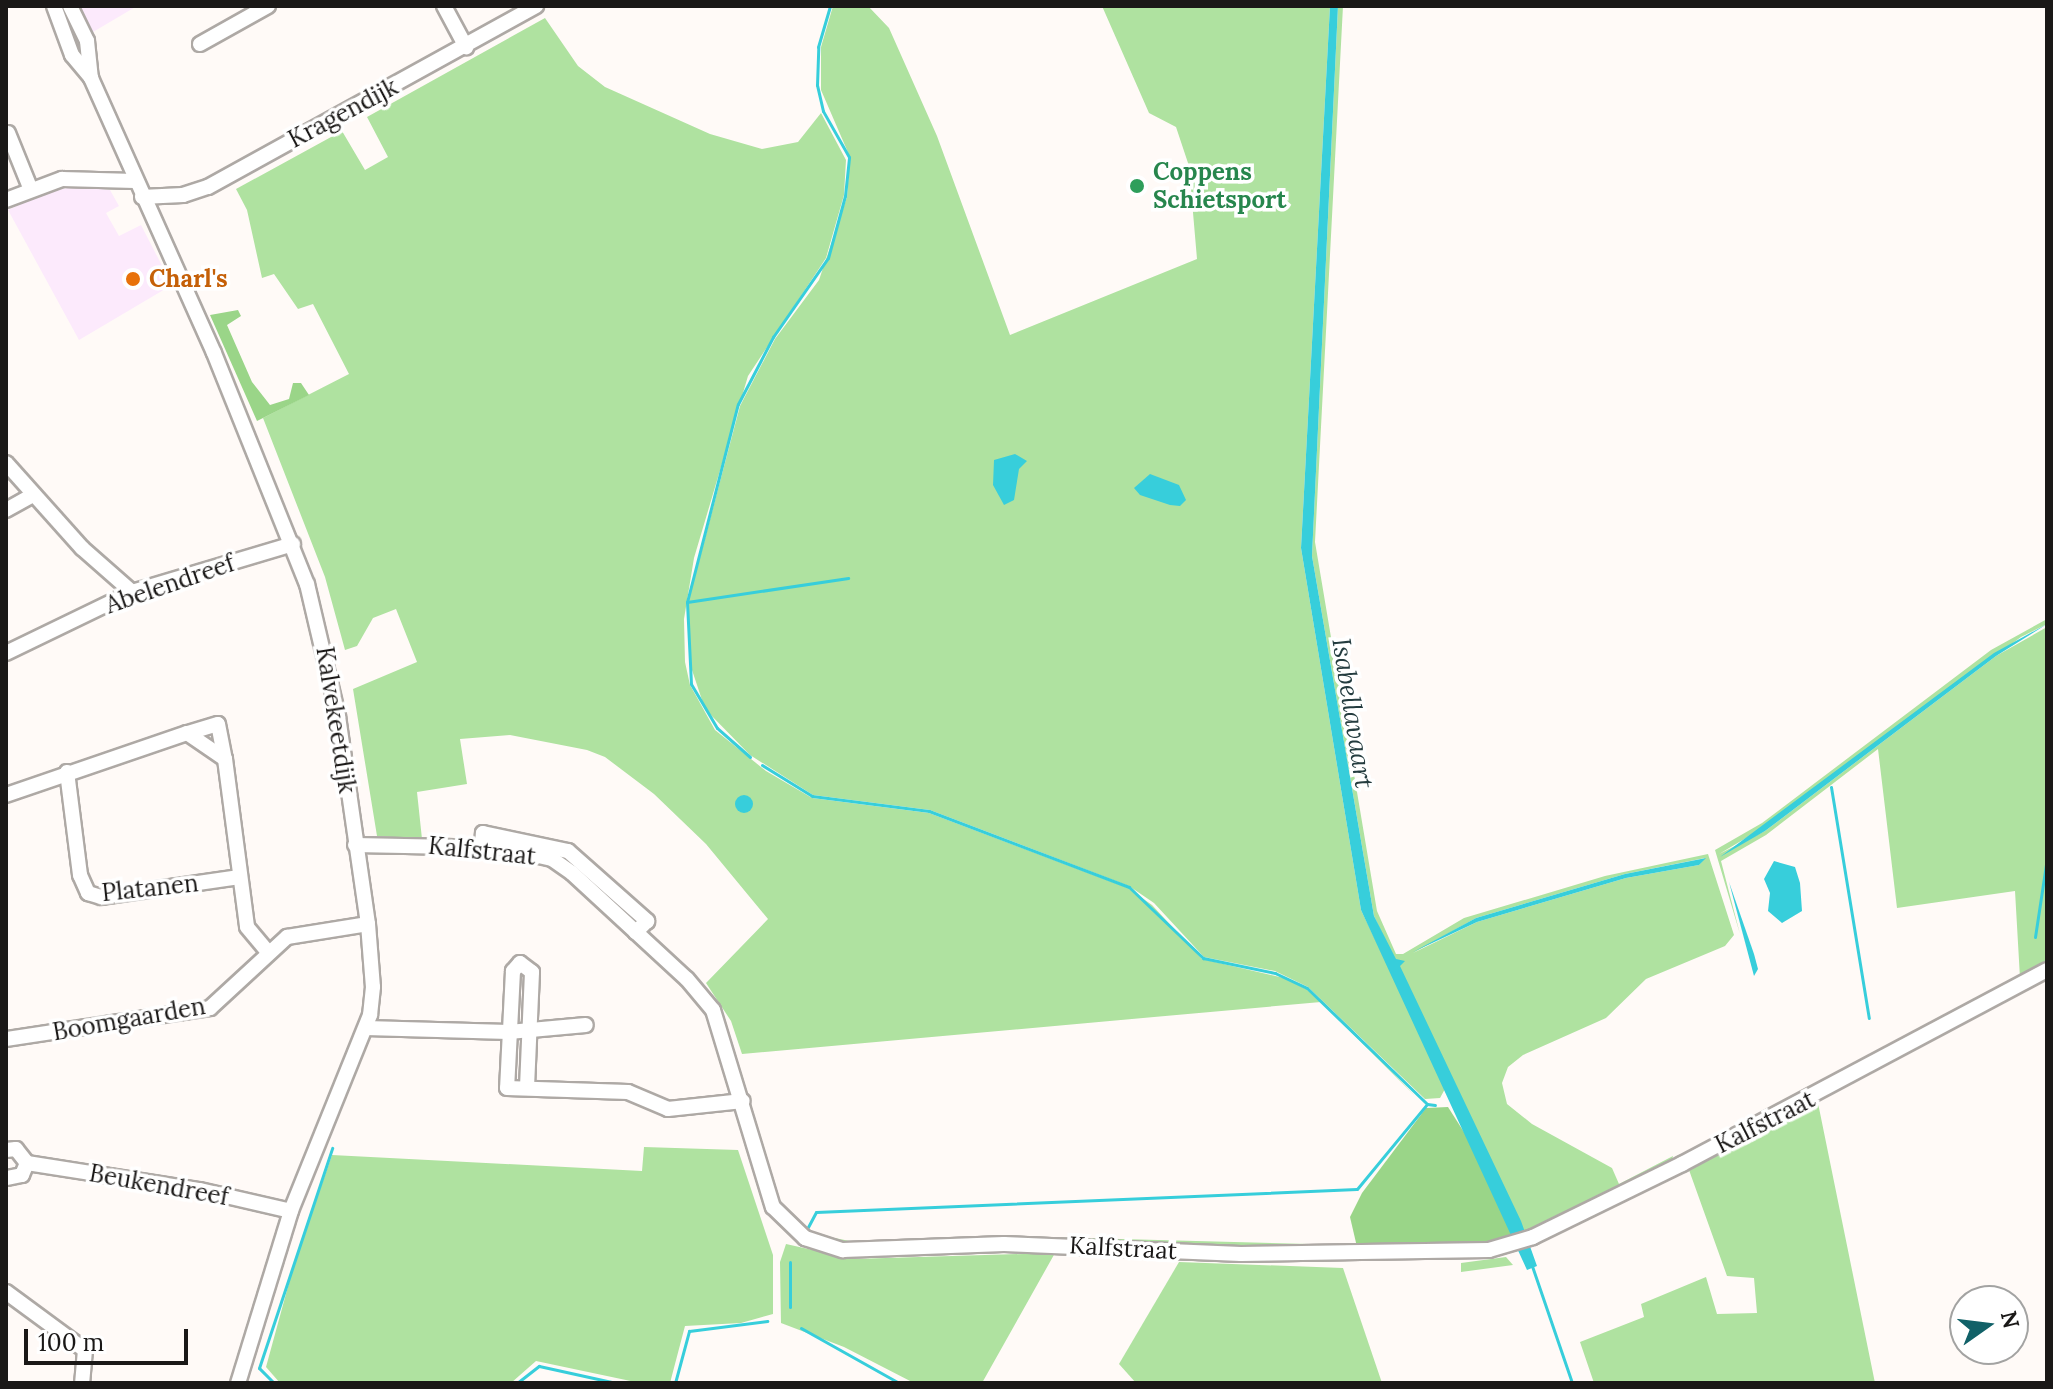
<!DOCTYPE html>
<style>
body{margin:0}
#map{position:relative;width:2053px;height:1389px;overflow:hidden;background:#fffaf7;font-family:Lora,serif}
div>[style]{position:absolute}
.commercial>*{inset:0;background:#fceafc}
.green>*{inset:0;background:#afe2a0}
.forest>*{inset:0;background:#9ad588}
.water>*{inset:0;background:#37cedb}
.round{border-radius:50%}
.stream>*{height:3px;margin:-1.5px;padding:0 1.5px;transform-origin:1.5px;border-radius:1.5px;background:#37cedb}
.roads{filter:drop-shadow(2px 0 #aea9a5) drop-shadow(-2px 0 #aea9a5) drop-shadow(0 2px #aea9a5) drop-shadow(0 -2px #aea9a5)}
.minor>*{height:14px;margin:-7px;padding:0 7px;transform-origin:7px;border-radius:7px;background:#fff}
.dots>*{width:22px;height:22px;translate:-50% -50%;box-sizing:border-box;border:4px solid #fff;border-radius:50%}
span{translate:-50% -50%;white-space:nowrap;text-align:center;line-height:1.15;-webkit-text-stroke:7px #fff;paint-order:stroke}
.street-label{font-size:24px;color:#1a1817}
.leisure-label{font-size:24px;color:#27864d;font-weight:700}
.left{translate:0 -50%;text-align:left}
.food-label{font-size:24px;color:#c56008;font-weight:700}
.water-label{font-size:26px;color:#243c3f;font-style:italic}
.frame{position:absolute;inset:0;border:8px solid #1a1817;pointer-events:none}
.north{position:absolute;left:1949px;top:1285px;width:80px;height:80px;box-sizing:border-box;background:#fff;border:2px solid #a3a3a2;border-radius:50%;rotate:76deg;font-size:22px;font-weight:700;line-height:32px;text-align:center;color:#1a1817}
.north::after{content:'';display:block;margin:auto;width:28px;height:36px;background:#116168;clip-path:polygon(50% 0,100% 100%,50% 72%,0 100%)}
.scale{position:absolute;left:24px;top:1329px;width:164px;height:36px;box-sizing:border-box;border:4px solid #1a1817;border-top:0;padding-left:10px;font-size:24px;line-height:28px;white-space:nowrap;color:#1a1817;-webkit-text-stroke:6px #fff;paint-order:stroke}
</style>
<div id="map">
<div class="commercial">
<div style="clip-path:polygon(78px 6px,137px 6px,93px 32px)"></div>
<div style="clip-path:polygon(77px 186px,110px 190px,119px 206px,106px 213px,119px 236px,141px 225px,172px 285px,79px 340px,8px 210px,48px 192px)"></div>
</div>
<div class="green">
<div style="clip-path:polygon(833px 6px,868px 6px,889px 28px,937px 136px,1010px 335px,1197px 259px,1189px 166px,1176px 127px,1149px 113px,1102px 6px,1330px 6px,1301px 548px,1361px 910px,1446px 1087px,1440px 1098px,1425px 1099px,1308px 987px,1275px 971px,1204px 957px,1154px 903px,1129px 886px,930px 810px,813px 795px,750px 755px,705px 709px,689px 661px,689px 599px,740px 406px,775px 339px,819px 280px,847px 197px,850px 157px,821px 90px,821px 47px)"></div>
<div style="clip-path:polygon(evenodd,1338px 6px,1343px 6px,1315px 542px,1377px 911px,1396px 954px,1403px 954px,1464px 918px,1605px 876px,1708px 854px,1734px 935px,1725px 946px,1646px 979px,1606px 1018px,1523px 1055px,1508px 1067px,1502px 1083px,1507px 1104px,1532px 1124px,1612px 1168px,1619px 1184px,1673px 1156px,1671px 1164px,1525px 1233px,1374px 916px,1312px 556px,1338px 6px,1705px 858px,1699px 865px,1626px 878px,1477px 922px,1413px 953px,1476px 918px,1625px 874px,1705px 858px)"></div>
<div style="clip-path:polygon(545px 18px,578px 66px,605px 87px,710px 134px,762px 149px,798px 142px,821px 113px,846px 160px,844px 195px,826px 258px,748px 376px,694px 558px,684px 619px,685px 662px,690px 685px,715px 730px,766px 771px,812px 798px,929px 813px,1128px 888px,1152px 905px,1202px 959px,1284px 978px,1306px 989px,1321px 1000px,1352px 1030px,1415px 1096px,1321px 1002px,742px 1054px,731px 1021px,706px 983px,768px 919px,706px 844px,654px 794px,605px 757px,587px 750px,510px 735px,460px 739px,467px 784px,417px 792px,422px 839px,377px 836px,353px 689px,417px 662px,396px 609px,373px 618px,357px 646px,345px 650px,325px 577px,263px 418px,349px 374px,313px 304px,298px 309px,274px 274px,262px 278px,247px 210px,236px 189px,342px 131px,365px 170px,388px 157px,367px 117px)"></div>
<div style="clip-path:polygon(2047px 619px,2047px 624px,2021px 637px,1763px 828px,1719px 854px,1765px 831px,1996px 656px,2047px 627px,2047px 965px,2020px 978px,2015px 891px,1897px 908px,1878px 749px,1766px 835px,1721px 861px,1740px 934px,1715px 850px,1762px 823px,1991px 650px)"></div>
<div style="clip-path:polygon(1818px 1103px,1875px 1383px,1594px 1383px,1580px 1342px,1644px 1317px,1641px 1304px,1706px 1277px,1717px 1314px,1757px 1313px,1754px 1278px,1727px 1276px,1689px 1170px)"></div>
<div style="clip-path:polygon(644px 1147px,738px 1150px,773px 1255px,773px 1314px,741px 1323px,685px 1326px,670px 1383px,640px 1383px,536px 1361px,511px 1383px,280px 1383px,266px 1367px,295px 1261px,332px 1155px,642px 1171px)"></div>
<div style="clip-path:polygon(814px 1234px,855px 1242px,1003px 1236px,1466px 1248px,842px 1245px)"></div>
<div style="clip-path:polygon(786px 1244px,853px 1259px,1055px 1253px,982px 1383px,914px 1383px,844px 1347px,781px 1323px,780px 1262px)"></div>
<div style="clip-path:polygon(1506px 1257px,1513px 1265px,1461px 1272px,1461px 1263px)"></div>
<div style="clip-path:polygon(1179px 1262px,1343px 1268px,1382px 1383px,1136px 1383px,1119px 1364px)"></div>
</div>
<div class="forest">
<div style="clip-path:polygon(238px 310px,241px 316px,227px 325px,252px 382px,270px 405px,289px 399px,293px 383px,301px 383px,309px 395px,257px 421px,210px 315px)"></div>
<div style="clip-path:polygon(1448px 1107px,1476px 1151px,1515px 1237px,1480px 1245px,1357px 1247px,1350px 1217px,1362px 1193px,1426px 1108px)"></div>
</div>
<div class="water">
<div style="clip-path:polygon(1330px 6px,1338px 6px,1312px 556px,1374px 916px,1396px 959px,1405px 961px,1400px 966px,1521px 1221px,1537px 1266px,1527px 1270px,1361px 910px,1301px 548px)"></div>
<div style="clip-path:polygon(1015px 454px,1027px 461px,1019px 469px,1014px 500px,1004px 505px,993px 485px,994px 460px)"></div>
<div style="clip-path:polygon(1150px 474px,1179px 485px,1186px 500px,1180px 506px,1170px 505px,1140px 495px,1134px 488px)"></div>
<div style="clip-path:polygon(2047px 624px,1996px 656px,1765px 831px,1720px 857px,1994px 653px)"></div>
<div class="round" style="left:735px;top:795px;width:18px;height:18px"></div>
<div style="clip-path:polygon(1706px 858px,1699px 865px,1626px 878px,1477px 922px,1413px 952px,1476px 918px,1625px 874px)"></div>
<div style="clip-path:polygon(1774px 861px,1795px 867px,1800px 883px,1802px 911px,1782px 923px,1768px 911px,1770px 893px,1764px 879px)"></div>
<div style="clip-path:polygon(1729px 882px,1754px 954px,1758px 969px,1754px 976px)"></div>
</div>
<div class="stream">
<div style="left:687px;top:602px;width:163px;rotate:-8.5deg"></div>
<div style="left:750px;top:757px;width:44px;rotate:-138.7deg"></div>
<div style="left:717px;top:728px;width:51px;rotate:-120.6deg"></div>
<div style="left:691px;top:684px;width:82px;rotate:-92.8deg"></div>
<div style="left:687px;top:602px;width:204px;rotate:-75.6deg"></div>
<div style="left:738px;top:404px;width:76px;rotate:-62.4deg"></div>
<div style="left:773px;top:337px;width:96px;rotate:-55.2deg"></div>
<div style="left:828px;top:258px;width:64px;rotate:-74.7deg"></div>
<div style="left:845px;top:196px;width:39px;rotate:-84deg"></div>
<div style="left:849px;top:157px;width:53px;rotate:-119.5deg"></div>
<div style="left:823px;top:111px;width:27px;rotate:-103deg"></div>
<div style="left:817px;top:85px;width:38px;rotate:-88deg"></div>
<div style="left:818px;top:47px;width:43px;rotate:-73.7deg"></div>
<div style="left:762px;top:765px;width:59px;rotate:31.8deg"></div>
<div style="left:812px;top:796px;width:118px;rotate:7.3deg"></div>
<div style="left:929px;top:811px;width:214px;rotate:20.8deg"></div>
<div style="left:1129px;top:887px;width:103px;rotate:43.8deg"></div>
<div style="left:1203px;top:958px;width:74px;rotate:11.8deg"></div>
<div style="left:1275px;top:973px;width:35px;rotate:25deg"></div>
<div style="left:1307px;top:988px;width:167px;rotate:44deg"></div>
<div style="left:1427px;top:1104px;width:8px;rotate:7deg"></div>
<div style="left:1831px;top:787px;width:234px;rotate:80.7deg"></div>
<div style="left:2035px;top:937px;width:80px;rotate:-81.4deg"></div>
<div style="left:808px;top:1227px;width:17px;rotate:-62deg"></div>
<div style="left:816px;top:1212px;width:541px;rotate:-2.43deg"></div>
<div style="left:1357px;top:1189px;width:110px;rotate:-50.5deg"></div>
<div style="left:1532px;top:1266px;width:124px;rotate:71.1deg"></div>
<div style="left:790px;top:1307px;width:45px;rotate:-90deg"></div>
<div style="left:801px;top:1328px;width:112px;rotate:29.3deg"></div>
<div style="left:274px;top:1383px;width:21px;rotate:-135deg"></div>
<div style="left:259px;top:1368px;width:232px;rotate:-71.6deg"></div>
<div style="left:517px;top:1383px;width:28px;rotate:-38deg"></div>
<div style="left:539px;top:1366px;width:79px;rotate:12.4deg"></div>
<div style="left:675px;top:1383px;width:54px;rotate:-74.9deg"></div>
<div style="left:689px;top:1331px;width:79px;rotate:-7.3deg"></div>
</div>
<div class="roads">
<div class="minor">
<div style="left:54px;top:6px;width:52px;rotate:69.8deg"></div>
<div style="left:72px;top:55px;width:30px;rotate:50deg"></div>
<div style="left:91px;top:78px;width:301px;rotate:65.9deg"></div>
<div style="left:214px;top:353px;width:249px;rotate:68.1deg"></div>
<div style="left:307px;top:584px;width:136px;rotate:76.8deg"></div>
<div style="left:338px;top:716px;width:210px;rotate:81.8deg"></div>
<div style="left:368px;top:924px;width:63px;rotate:85.5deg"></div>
<div style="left:373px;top:987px;width:28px;rotate:96deg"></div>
<div style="left:370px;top:1015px;width:211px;rotate:112deg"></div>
<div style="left:291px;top:1211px;width:180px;rotate:107.1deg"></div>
<div style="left:70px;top:6px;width:39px;rotate:64deg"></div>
<div style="left:87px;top:41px;width:37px;rotate:84deg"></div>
<div style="left:444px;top:6px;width:47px;rotate:61.8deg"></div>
<div style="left:200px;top:44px;width:78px;rotate:-29.2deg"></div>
<div style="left:8px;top:133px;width:61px;rotate:68deg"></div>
<div style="left:142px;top:197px;width:41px;rotate:-2.8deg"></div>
<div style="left:183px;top:195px;width:26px;rotate:-18deg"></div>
<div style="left:208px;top:187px;width:375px;rotate:-28.9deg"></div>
<div style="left:6px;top:200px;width:60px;rotate:-20.6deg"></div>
<div style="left:62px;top:179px;width:73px;rotate:1.6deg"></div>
<div style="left:6px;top:463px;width:114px;rotate:48.2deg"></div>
<div style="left:82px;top:548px;width:67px;rotate:41.3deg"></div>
<div style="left:6px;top:510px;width:31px;rotate:-29deg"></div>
<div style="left:6px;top:653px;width:140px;rotate:-25.8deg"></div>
<div style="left:132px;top:592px;width:168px;rotate:-16.6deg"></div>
<div style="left:188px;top:733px;width:31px;rotate:-17deg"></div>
<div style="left:218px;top:724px;width:36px;rotate:79deg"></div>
<div style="left:67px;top:772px;width:104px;rotate:82.8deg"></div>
<div style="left:80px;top:875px;width:20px;rotate:66deg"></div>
<div style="left:88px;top:893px;width:14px;rotate:17deg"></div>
<div style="left:101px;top:897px;width:140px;rotate:-8.2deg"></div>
<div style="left:6px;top:795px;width:191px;rotate:-18.9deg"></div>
<div style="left:187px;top:733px;width:46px;rotate:34.4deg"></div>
<div style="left:225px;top:759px;width:169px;rotate:82.5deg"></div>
<div style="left:247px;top:927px;width:31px;rotate:50deg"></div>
<div style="left:355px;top:845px;width:148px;rotate:1.2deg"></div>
<div style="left:503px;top:848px;width:50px;rotate:12.7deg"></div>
<div style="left:552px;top:859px;width:24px;rotate:35deg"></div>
<div style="left:572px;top:873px;width:156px;rotate:42.7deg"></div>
<div style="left:687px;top:979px;width:40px;rotate:50deg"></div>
<div style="left:713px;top:1010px;width:206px;rotate:73.1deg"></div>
<div style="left:773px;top:1207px;width:45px;rotate:44.1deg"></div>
<div style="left:805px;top:1238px;width:40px;rotate:18deg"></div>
<div style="left:843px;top:1250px;width:161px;rotate:-2.1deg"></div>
<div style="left:1004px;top:1244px;width:237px;rotate:2.4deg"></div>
<div style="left:1241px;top:1254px;width:248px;rotate:-0.9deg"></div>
<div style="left:1489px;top:1250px;width:46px;rotate:-16.5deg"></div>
<div style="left:1533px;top:1237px;width:166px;rotate:-26.1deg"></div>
<div style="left:1682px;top:1164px;width:413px;rotate:-28deg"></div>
<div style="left:482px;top:846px;width:13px;rotate:-86deg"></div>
<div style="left:483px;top:833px;width:87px;rotate:12deg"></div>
<div style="left:568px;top:851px;width:106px;rotate:41.5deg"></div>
<div style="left:647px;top:921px;width:16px;rotate:135deg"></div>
<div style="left:366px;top:1028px;width:143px;rotate:1.6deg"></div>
<div style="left:509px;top:1032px;width:77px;rotate:-5.2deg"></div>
<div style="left:6px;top:1039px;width:206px;rotate:-8.6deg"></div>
<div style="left:210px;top:1008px;width:105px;rotate:-42.7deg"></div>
<div style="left:287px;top:937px;width:82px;rotate:-9.1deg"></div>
<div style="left:527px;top:1087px;width:115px;rotate:-87.5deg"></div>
<div style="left:532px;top:972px;width:15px;rotate:-143deg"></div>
<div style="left:520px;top:963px;width:11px;rotate:131deg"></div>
<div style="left:513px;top:971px;width:117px;rotate:92.9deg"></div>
<div style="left:507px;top:1088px;width:121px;rotate:1.9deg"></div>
<div style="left:628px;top:1092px;width:43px;rotate:23deg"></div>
<div style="left:668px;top:1109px;width:75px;rotate:-6.1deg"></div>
<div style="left:6px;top:1150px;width:10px;rotate:-6deg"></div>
<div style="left:16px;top:1149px;width:18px;rotate:52deg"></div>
<div style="left:27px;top:1163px;width:13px;rotate:113deg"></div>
<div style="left:22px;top:1175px;width:16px;rotate:169deg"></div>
<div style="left:27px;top:1163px;width:175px;rotate:8.9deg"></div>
<div style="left:200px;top:1190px;width:93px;rotate:13deg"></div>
<div style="left:6px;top:1292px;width:98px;rotate:36.3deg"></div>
<div style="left:85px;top:1350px;width:33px;rotate:95deg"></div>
</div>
</div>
<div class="dots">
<div style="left:1137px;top:186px;background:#2e9e5b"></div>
<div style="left:133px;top:279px;background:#e8710a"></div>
</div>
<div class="street-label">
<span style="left:343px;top:113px;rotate:-28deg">Kragendijk</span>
<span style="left:170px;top:584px;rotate:-19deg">Abelendreef</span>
<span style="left:336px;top:720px;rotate:81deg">Kalvekeetdijk</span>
<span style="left:482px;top:851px;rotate:6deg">Kalfstraat</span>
<span style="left:150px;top:888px;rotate:-6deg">Platanen</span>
<span style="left:129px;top:1019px;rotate:-10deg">Boomgaarden</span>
<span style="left:1765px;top:1122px;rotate:-27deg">Kalfstraat</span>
<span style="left:159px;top:1185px;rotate:10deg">Beukendreef</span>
<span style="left:1123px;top:1248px;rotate:3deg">Kalfstraat</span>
</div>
<div class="leisure-label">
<span class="left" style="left:1153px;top:186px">Coppens<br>Schietsport</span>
</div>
<div class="food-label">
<span class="left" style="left:149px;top:279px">Charl's</span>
</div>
<div class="water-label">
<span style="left:1353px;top:713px;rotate:81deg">Isabellavaart</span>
</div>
<div class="frame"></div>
<div class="north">N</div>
<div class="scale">100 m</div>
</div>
